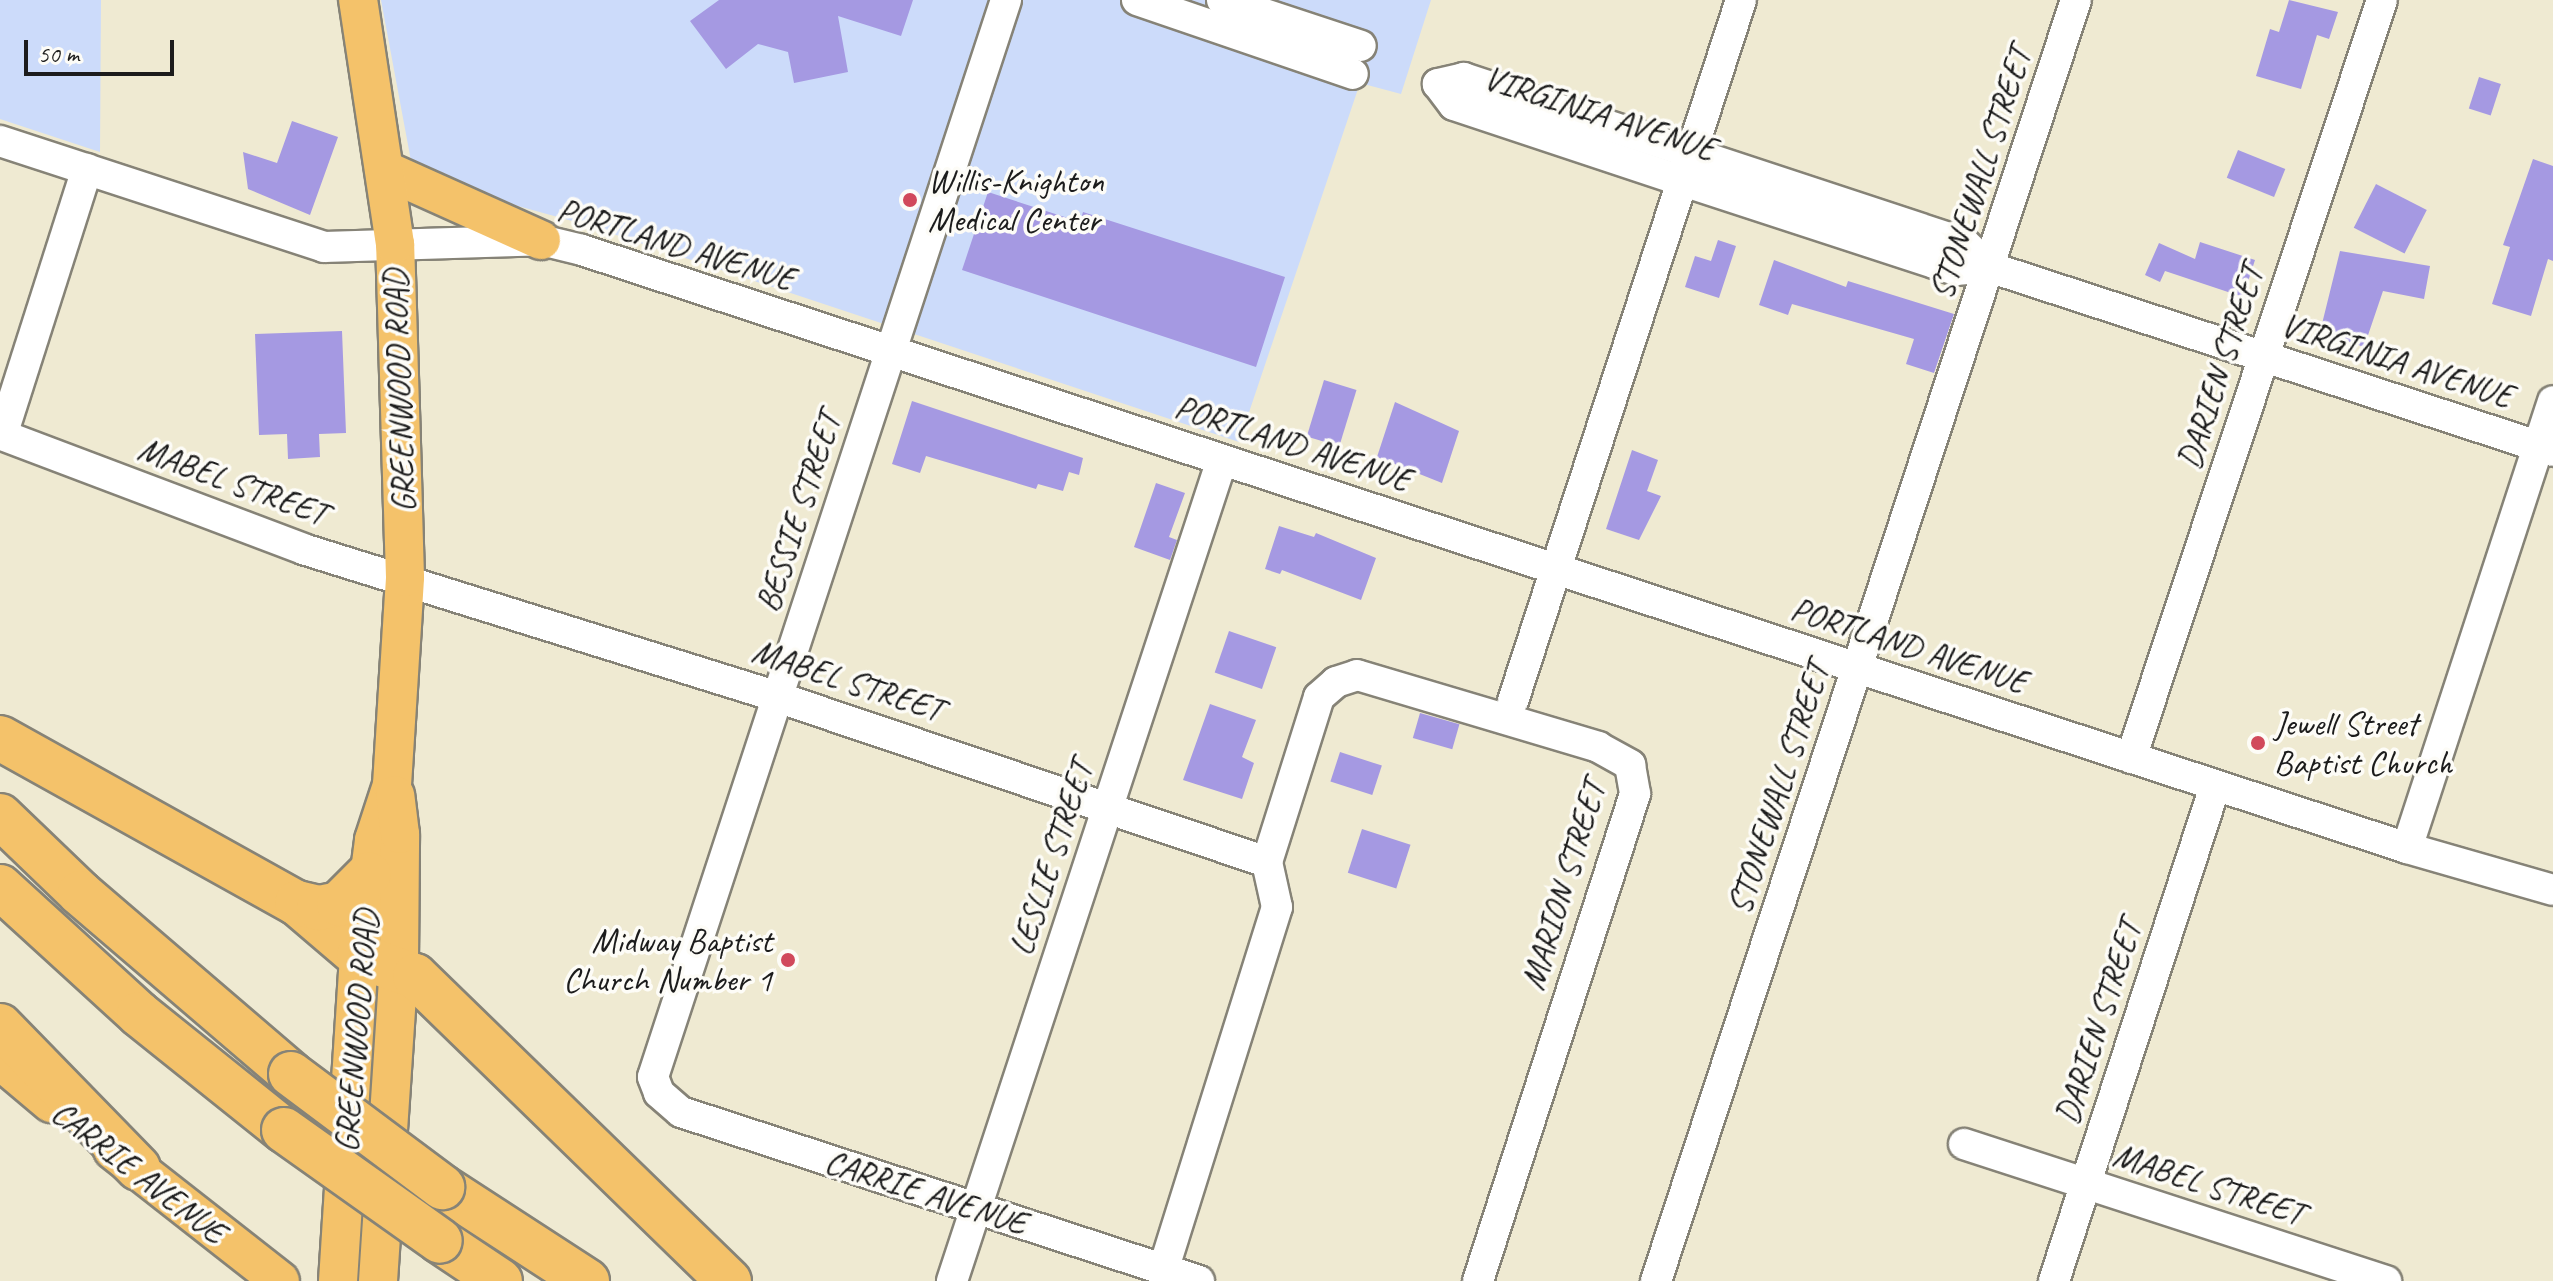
<!DOCTYPE html>
<style>
body{margin:0}
#map{position:relative;width:2553px;height:1281px;overflow:hidden;background:#efead2;font-family:Caveat,sans-serif}
div>[style]{position:absolute}
.built>*{inset:0;background:#ccdbfa}
.building>*{inset:0;background:#a599e2;transform-origin:0 0}
.roads{filter:drop-shadow(2px 0 #868377) drop-shadow(-2px 0 #868377) drop-shadow(0 2px #868377) drop-shadow(0 -2px #868377)}
.minor>*{height:30px;margin:-15px;padding:0 15px;transform-origin:15px;border-radius:15px;background:#fff}
.major>*{height:38px;margin:-19px;padding:0 19px;transform-origin:19px;border-radius:19px;background:#f4c26a}
.highway>*{height:44px;margin:-22px;padding:0 22px;transform-origin:22px;border-radius:22px;background:#f4c26a}
.bridges{filter:drop-shadow(2px 0 #868377) drop-shadow(-2px 0 #868377) drop-shadow(0 2px #868377) drop-shadow(0 -2px #868377)}
.highway-bridge>*{height:44px;margin:-22px;padding:0 22px;transform-origin:22px;border-radius:22px;background:#f4c26a}
.dots>*{width:22px;height:22px;translate:-50% -50%;box-sizing:border-box;border:4px solid #fdfcf7;border-radius:50%}
span{translate:-50% -50%;white-space:nowrap;text-align:center;line-height:1.15;-webkit-text-stroke:7px #fdfcf7;paint-order:stroke}
.street-label{font-size:34px;color:#1c1c1c}
.poi-label{font-size:34px;color:#1c1c1c}
.left{translate:0 -50%;text-align:left}
.right{translate:-100% -50%;text-align:right}
.scale{position:absolute;left:24px;top:40px;width:150px;height:36px;box-sizing:border-box;border:4px solid #1c1c1c;border-top:0;padding-left:10px;font-size:24px;line-height:28px;white-space:nowrap;color:#1c1c1c;-webkit-text-stroke:6px #fdfcf7;paint-order:stroke}
</style>
<div id="map">
<div class="built">
<div style="clip-path:polygon(0 0,101px 0,100px 152px,0 119px)"></div>
<div style="clip-path:polygon(381px 0,1431px 0,1401px 94px,1360px 83px,1239px 442px,583px 224px,414px 177px)"></div>
</div>
<div class="building">
<div style="clip-path:polygon(719px 0,913px 0,901px 36px,838px 16px,848px 72px,794px 83px,788px 52px,758px 44px,726px 69px,690px 21px)"></div>
<div style="clip-path:polygon(2289px 0,2338px 12px,2329px 39px,2317px 35px,2301px 89px,2256px 76px,2270px 29px,2279px 32px)"></div>
<div style="left:2479px;top:77px;width:23px;height:33px;rotate:18deg"></div>
<div style="clip-path:polygon(292px 121px,338px 137px,310px 215px,248px 189px,243px 152px,277px 163px)"></div>
<div style="left:2238px;top:150px;width:51px;height:30px;rotate:22deg"></div>
<div style="clip-path:polygon(2533px 159px,2553px 166px,2553px 261px,2548px 259px,2531px 316px,2492px 304px,2510px 247px,2503px 245px)"></div>
<div style="left:2376px;top:184px;width:57px;height:49px;rotate:27deg"></div>
<div style="clip-path:polygon(988px 192px,1080px 222px,1083px 212px,1285px 277px,1256px 367px,962px 270px)"></div>
<div style="clip-path:polygon(1718px 240px,1736px 246px,1719px 298px,1685px 287px,1695px 256px,1711px 261px)"></div>
<div style="clip-path:polygon(2200px 242px,2255px 260px,2243px 297px,2165px 271px,2160px 282px,2145px 275px,2159px 243px,2195px 259px)"></div>
<div style="clip-path:polygon(2340px 251px,2430px 266px,2424px 299px,2383px 291px,2364px 347px,2320px 332px)"></div>
<div style="clip-path:polygon(1774px 260px,1846px 287px,1848px 281px,1954px 314px,1934px 373px,1906px 364px,1914px 339px,1792px 304px,1788px 315px,1759px 305px)"></div>
<div style="clip-path:polygon(342px 331px,346px 433px,319px 434px,320px 457px,288px 459px,287px 434px,259px 435px,255px 334px)"></div>
<div style="left:1324px;top:380px;width:34px;height:59px;rotate:17deg"></div>
<div style="clip-path:polygon(912px 401px,1083px 458px,1079px 475px,1069px 472px,1063px 491px,1038px 484px,1036px 489px,926px 456px,920px 473px,892px 464px)"></div>
<div style="clip-path:polygon(1395px 402px,1459px 431px,1442px 483px,1377px 457px)"></div>
<div style="clip-path:polygon(1632px 450px,1658px 460px,1647px 491px,1661px 496px,1639px 540px,1606px 529px)"></div>
<div style="clip-path:polygon(1156px 483px,1185px 493px,1169px 537px,1177px 540px,1170px 560px,1134px 547px)"></div>
<div style="clip-path:polygon(1279px 526px,1314px 537px,1316px 533px,1376px 558px,1361px 600px,1282px 570px,1280px 574px,1265px 569px)"></div>
<div style="left:1229px;top:631px;width:50px;height:44px;rotate:19deg"></div>
<div style="clip-path:polygon(1210px 704px,1256px 720px,1242px 757px,1254px 763px,1242px 799px,1183px 780px)"></div>
<div style="left:1420px;top:713px;width:41px;height:26px;rotate:16deg"></div>
<div style="left:1340px;top:752px;width:44px;height:31px;rotate:18deg"></div>
<div style="left:1362px;top:829px;width:51px;height:46px;rotate:18deg"></div>
</div>
<div class="roads">
<div class="minor">
<div style="left:1006px;top:0;width:1133px;rotate:108.15deg"></div>
<div style="left:653px;top:1077px;width:17px;rotate:69deg"></div>
<div style="left:659px;top:1093px;width:29px;rotate:41deg"></div>
<div style="left:681px;top:1112px;width:545px;rotate:18.07deg"></div>
<div style="left:1137px;top:0;width:228px;rotate:18.9deg"></div>
<div style="left:1222px;top:0;width:146px;rotate:18.3deg"></div>
<div style="left:0;top:141px;width:341px;rotate:18.1deg"></div>
<div style="left:324px;top:247px;width:217px;rotate:-1.8deg"></div>
<div style="left:541px;top:240px;width:42px;rotate:13.7deg"></div>
<div style="left:582px;top:250px;width:1920px;rotate:18.14deg"></div>
<div style="left:2407px;top:848px;width:152px;rotate:16deg"></div>
<div style="left:87px;top:169px;width:279px;rotate:107.7deg"></div>
<div style="left:2px;top:435px;width:322px;rotate:20.7deg"></div>
<div style="left:303px;top:549px;width:497px;rotate:17.3deg"></div>
<div style="left:777px;top:697px;width:517px;rotate:18.61deg"></div>
<div style="left:1267px;top:862px;width:46px;rotate:77.5deg"></div>
<div style="left:1277px;top:907px;width:380px;rotate:107.4deg"></div>
<div style="left:1989px;top:267px;width:35px;rotate:-136deg"></div>
<div style="left:1964px;top:243px;width:527px;rotate:-161.74deg"></div>
<div style="left:1464px;top:78px;width:27px;rotate:167deg"></div>
<div style="left:1438px;top:84px;width:26px;rotate:53deg"></div>
<div style="left:1454px;top:105px;width:238px;rotate:18.4deg"></div>
<div style="left:1680px;top:180px;width:290px;rotate:18.1deg"></div>
<div style="left:1956px;top:270px;width:33px;rotate:-5deg"></div>
<div style="left:1989px;top:267px;width:593px;rotate:18.07deg"></div>
<div style="left:1513px;top:701px;width:737px;rotate:-71.98deg"></div>
<div style="left:2131px;top:758px;width:798px;rotate:-71.68deg"></div>
<div style="left:2407px;top:848px;width:470px;rotate:-71.9deg"></div>
<div style="left:1267px;top:862px;width:173px;rotate:-72.5deg"></div>
<div style="left:1319px;top:697px;width:23px;rotate:-41deg"></div>
<div style="left:1336px;top:682px;width:22px;rotate:-18deg"></div>
<div style="left:1357px;top:675px;width:252px;rotate:16.6deg"></div>
<div style="left:1598px;top:747px;width:37px;rotate:29deg"></div>
<div style="left:1630px;top:765px;width:29px;rotate:80deg"></div>
<div style="left:1635px;top:794px;width:512px;rotate:107.87deg"></div>
<div style="left:1964px;top:1144px;width:444px;rotate:18deg"></div>
<div style="left:952px;top:1281px;width:864px;rotate:-71.8deg"></div>
<div style="left:1656px;top:1281px;width:1348px;rotate:-71.85deg"></div>
<div style="left:2054px;top:1281px;width:521px;rotate:-71.98deg"></div>
</div>
<div class="major">
<div style="left:385px;top:170px;width:171px;rotate:24.2deg"></div>
<div style="left:0;top:1060px;width:67px;rotate:40.1deg"></div>
<div style="left:113px;top:1150px;width:212px;rotate:38.1deg"></div>
<div style="left:338px;top:1281px;width:326px;rotate:-86.3deg"></div>
<div style="left:359px;top:956px;width:117px;rotate:-82.6deg"></div>
<div style="left:374px;top:840px;width:58px;rotate:-71.9deg"></div>
<div style="left:392px;top:785px;width:208px;rotate:-86.4deg"></div>
<div style="left:405px;top:577px;width:333px;rotate:-91.7deg"></div>
<div style="left:395px;top:244px;width:247px;rotate:-98.6deg"></div>
<div style="left:378px;top:1281px;width:321px;rotate:-86.2deg"></div>
<div style="left:399px;top:961px;width:127px;rotate:-89.5deg"></div>
<div style="left:400px;top:834px;width:39px;rotate:-97deg"></div>
</div>
<div class="highway">
<div style="left:0;top:738px;width:340px;rotate:29.1deg"></div>
<div style="left:297px;top:903px;width:82px;rotate:40.5deg"></div>
<div style="left:359px;top:956px;width:59px;rotate:19.7deg"></div>
<div style="left:415px;top:976px;width:438px;rotate:44.2deg"></div>
<div style="left:0;top:816px;width:111px;rotate:43.9deg"></div>
<div style="left:80px;top:893px;width:278px;rotate:40.6deg"></div>
<div style="left:0;top:887px;width:188px;rotate:42.4deg"></div>
<div style="left:139px;top:1014px;width:186px;rotate:38.7deg"></div>
<div style="left:297px;top:903px;width:23px;rotate:13deg"></div>
<div style="left:319px;top:908px;width:20px;rotate:-11deg"></div>
<div style="left:339px;top:904px;width:42px;rotate:-45deg"></div>
<div style="left:0;top:1026px;width:198px;rotate:45.8deg"></div>
<div style="left:442px;top:1187px;width:173px;rotate:33deg"></div>
<div style="left:440px;top:1241px;width:72px;rotate:33.7deg"></div>
</div>
</div>
<div class="bridges">
<div class="highway-bridge">
<div style="left:291px;top:1074px;width:189px;rotate:36.8deg"></div>
<div style="left:284px;top:1130px;width:191px;rotate:35.4deg"></div>
</div>
</div>
<div class="dots">
<div style="left:910px;top:200px;background:#d1495b"></div>
<div style="left:2258px;top:743px;background:#d1495b"></div>
<div style="left:788px;top:960px;background:#d1495b"></div>
</div>
<div class="street-label">
<span style="left:1600px;top:113px;rotate:18deg">VIRGINIA AVENUE</span>
<span style="left:1980px;top:173px;rotate:-72deg">STONEWALL STREET</span>
<span style="left:676px;top:244px;rotate:17deg">PORTLAND AVENUE</span>
<span style="left:2397px;top:360px;rotate:18deg">VIRGINIA AVENUE</span>
<span style="left:2220px;top:367px;rotate:-72deg">DARIEN STREET</span>
<span style="left:399px;top:391px;rotate:-92deg">GREENWOOD ROAD</span>
<span style="left:1293px;top:443px;rotate:18deg">PORTLAND AVENUE</span>
<span style="left:233px;top:481px;rotate:20deg">MABEL STREET</span>
<span style="left:798px;top:512px;rotate:-72deg">BESSIE STREET</span>
<span style="left:1909px;top:645px;rotate:18deg">PORTLAND AVENUE</span>
<span style="left:848px;top:680px;rotate:18deg">MABEL STREET</span>
<span style="left:1778px;top:788px;rotate:-72deg">STONEWALL STREET</span>
<span style="left:1051px;top:858px;rotate:-72deg">LESLIE STREET</span>
<span style="left:1563px;top:885px;rotate:-73deg">MARION STREET</span>
<span style="left:2098px;top:1022px;rotate:-72deg">DARIEN STREET</span>
<span style="left:356px;top:1031px;rotate:-85deg">GREENWOOD ROAD</span>
<span style="left:139px;top:1172px;rotate:38deg">CARRIE AVENUE</span>
<span style="left:2209px;top:1184px;rotate:18deg">MABEL STREET</span>
<span style="left:926px;top:1192px;rotate:18deg">CARRIE AVENUE</span>
</div>
<div class="poi-label">
<span class="left" style="left:928px;top:200px">Willis-Knighton<br>Medical Center</span>
<span class="left" style="left:2274px;top:743px">Jewell Street<br>Baptist Church</span>
<span class="right" style="left:772px;top:960px">Midway Baptist<br>Church Number 1</span>
</div>
<div class="scale">50 m</div>
</div>
